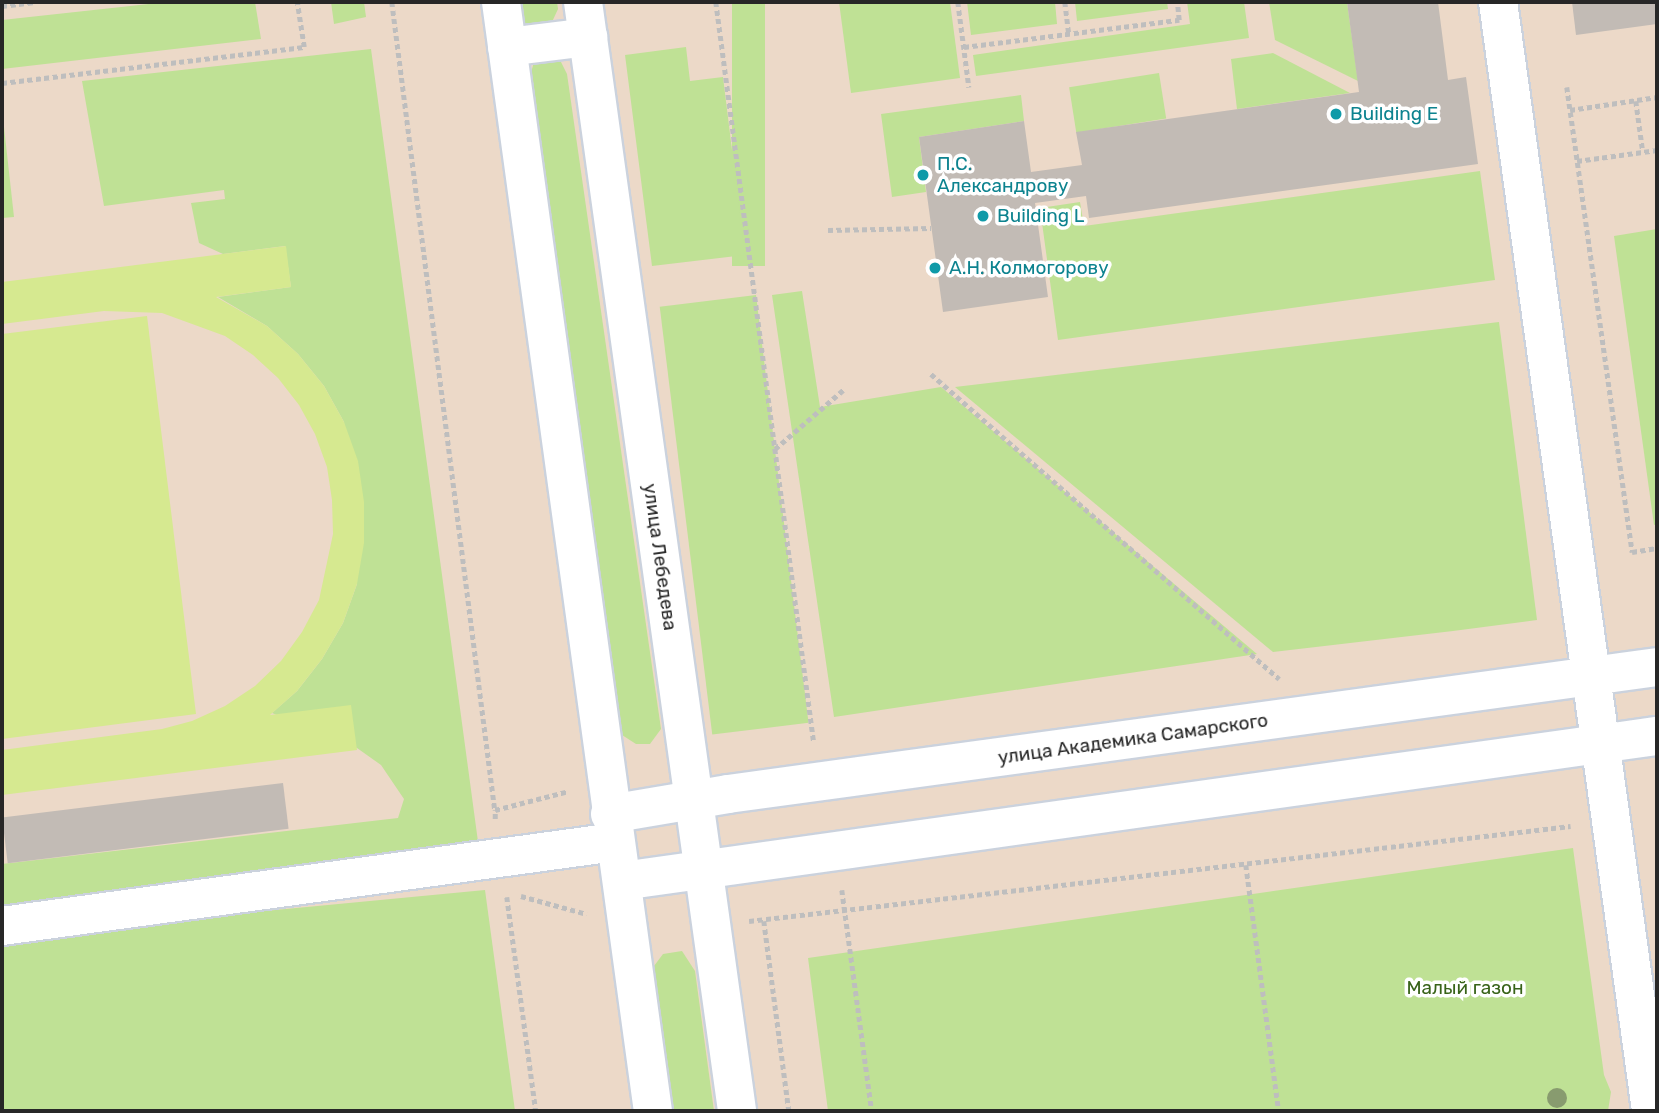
<!DOCTYPE html>
<meta charset="utf-8">
<style>
body{margin:0}
#map{position:relative;width:1659px;height:1113px;overflow:hidden;background:#eadfd9;font-family:Rubik,sans-serif}
div>[style]{position:absolute}
.education>*{inset:0;background:#ecd9c8;transform-origin:0 0}
.green>*{inset:0;background:#bfe195;transform-origin:0 0}
.pitch>*{inset:0;background:#d6e990}
.building>*{inset:0;background:#c2bbb5;transform-origin:0 0}
.path>*{height:4.5px;margin-top:-2.25px;transform-origin:0;background:repeating-linear-gradient(90deg,#bebebe 0 5px,transparent 0 8.5px)}
.roads{filter:drop-shadow(2px 0 #cbd2dd) drop-shadow(-2px 0 #cbd2dd) drop-shadow(0 2px #cbd2dd) drop-shadow(0 -2px #cbd2dd)}
.minor>*{height:38px;margin:-19px;padding:0 19px;transform-origin:19px;border-radius:19px;background:#fff}
.trees>*{width:20px;height:20px;margin:-10px;border-radius:50%;background:#889b6f}
.dots>*{width:19px;height:19px;translate:-50% -50%;box-sizing:border-box;border:4px solid #fff;border-radius:50%}
span{translate:-50% -50%;white-space:nowrap;text-align:center;line-height:1.15;-webkit-text-stroke:7px #fff;paint-order:stroke}
.culture-label{font-size:19px;color:#0d838f}
.left{translate:0 -50%;text-align:left}
.street-label{font-size:19px;color:#272727}
.park-label{font-size:19px;color:#386319}
.frame{position:absolute;inset:0;border:4px solid #272727;pointer-events:none}
</style>
<div id="map">
<div class="education">
<div style="left:2px;top:2px;width:1655px;height:1109px"></div>
</div>
<div class="green">
<div style="clip-path:polygon(167px 2px,255px 2px,261px 39px,2px 69px,2px 20px)"></div>
<div style="clip-path:polygon(331px 2px,364px 2px,366px 17px,334px 24px)"></div>
<div style="clip-path:polygon(517px 2px,557px 2px,558px 9px,552px 22px,538px 28px,520px 22px)"></div>
<div style="left:732px;top:2px;width:33px;height:264px"></div>
<div style="clip-path:polygon(839px 2px,950px 2px,960px 78px,851px 93px)"></div>
<div style="clip-path:polygon(967px 2px,1055px 2px,1057px 24px,971px 35px)"></div>
<div style="clip-path:polygon(1075px 2px,1167px 2px,1168px 9px,1077px 21px)"></div>
<div style="clip-path:polygon(1187px 2px,1244px 2px,1249px 38px,976px 76px,973px 55px,1190px 24px)"></div>
<div style="clip-path:polygon(1269px 2px,1347px 2px,1358px 81px,1275px 40px)"></div>
<div style="clip-path:polygon(686px 47px,690px 81px,723px 77px,745px 255px,652px 266px,625px 55px)"></div>
<div style="clip-path:polygon(371px 49px,479px 849px,2px 908px,2px 864px,398px 818px,404px 799px,381px 765px,357px 748px,272px 713px,297px 691px,322px 659px,343px 623px,357px 584px,344px 422px,324px 386px,298px 354px,267px 326px,218px 297px,291px 287px,285px 246px,223px 254px,199px 243px,191px 203px,225px 199px,224px 190px,104px 206px,82px 81px)"></div>
<div style="clip-path:polygon(1273px 53px,1350px 93px,1237px 109px,1231px 59px)"></div>
<div style="clip-path:polygon(559px 58px,567px 74px,661px 729px,650px 744px,636px 744px,622px 735px,530px 76px,534px 62px)"></div>
<div style="left:1159px;top:73px;width:46px;height:91px;rotate:81deg"></div>
<div style="clip-path:polygon(1021px 95px,1024px 121px,919px 137px,926px 192px,892px 197px,881px 114px)"></div>
<div style="clip-path:polygon(2px 109px,14px 217px,2px 218px)"></div>
<div style="clip-path:polygon(1480px 171px,1495px 280px,1058px 340px,1040px 208px,1080px 202px,1084px 226px)"></div>
<div style="clip-path:polygon(1657px 229px,1657px 524px,1654px 525px,1614px 236px)"></div>
<div style="clip-path:polygon(802px 291px,820px 407px,941px 387px,1257px 654px,834px 717px,772px 295px)"></div>
<div style="left:756px;top:295px;width:431px;height:97px;rotate:83deg"></div>
<div style="clip-path:polygon(1499px 322px,1537px 620px,1453px 631px,1273px 652px,955px 387px)"></div>
<div style="clip-path:polygon(1573px 848px,1604px 1075px,1611px 1092px,1608px 1111px,828px 1111px,808px 958px)"></div>
<div style="clip-path:polygon(485px 890px,515px 1111px,2px 1111px,2px 947px,265px 911px)"></div>
<div style="clip-path:polygon(682px 951px,695px 971px,714px 1111px,672px 1111px,654px 966px,663px 954px)"></div>
</div>
<div class="pitch">
<div style="clip-path:polygon(286px 246px,291px 287px,216px 297px,267px 326px,298px 354px,324px 386px,344px 422px,358px 461px,364px 502px,364px 543px,357px 584px,343px 623px,322px 659px,297px 691px,270px 715px,351px 705px,357px 750px,2px 795px,2px 750px,162px 729px,192px 721px,225px 706px,255px 686px,281px 661px,302px 632px,319px 600px,333px 534px,332px 500px,327px 467px,315px 434px,299px 405px,278px 378px,253px 355px,225px 336px,162px 313px,104px 311px,2px 324px,2px 282px)"></div>
<div style="clip-path:polygon(147px 316px,196px 714px,2px 739px,2px 334px)"></div>
</div>
<div class="building">
<div style="clip-path:polygon(1347px 2px,1438px 2px,1448px 80px,1466px 77px,1478px 164px,1089px 218px,1086px 196px,1035px 203px,1048px 297px,943px 312px,919px 137px,1024px 121px,1031px 172px,1082px 165px,1076px 132px,1359px 92px)"></div>
<div style="clip-path:polygon(1572px 2px,1657px 2px,1657px 24px,1576px 35px)"></div>
<div style="left:283px;top:783px;width:46px;height:283px;rotate:83deg"></div>
</div>
<div class="path">
<div style="left:392px;top:2px;width:815px;rotate:82.74deg"></div>
<div style="left:716px;top:2px;width:747px;rotate:82.47deg"></div>
<div style="left:958px;top:2px;width:86px;rotate:82.6deg"></div>
<div style="left:1065px;top:2px;width:32px;rotate:83deg"></div>
<div style="left:2px;top:6px;width:33px;rotate:-7deg"></div>
<div style="left:964px;top:47px;width:217px;rotate:-7.2deg"></div>
<div style="left:1179px;top:20px;width:18px;rotate:-96deg"></div>
<div style="left:2px;top:83px;width:304px;rotate:-6.8deg"></div>
<div style="left:304px;top:47px;width:46px;rotate:-98.8deg"></div>
<div style="left:1567px;top:87px;width:470px;rotate:82deg"></div>
<div style="left:1632px;top:552px;width:25px;rotate:-9deg"></div>
<div style="left:1636px;top:101px;width:51px;rotate:82.2deg"></div>
<div style="left:1570px;top:110px;width:88px;rotate:-8.5deg"></div>
<div style="left:1577px;top:161px;width:81px;rotate:-7.8deg"></div>
<div style="left:828px;top:230px;width:103px;rotate:-1.1deg"></div>
<div style="left:931px;top:374px;width:463px;rotate:41.2deg"></div>
<div style="left:775px;top:449px;width:90px;rotate:-40.9deg"></div>
<div style="left:495px;top:819px;width:9px;rotate:-90deg"></div>
<div style="left:495px;top:810px;width:76px;rotate:-14.4deg"></div>
<div style="left:1246px;top:865px;width:248px;rotate:82.4deg"></div>
<div style="left:842px;top:890px;width:223px;rotate:82.3deg"></div>
<div style="left:521px;top:896px;width:68px;rotate:15.3deg"></div>
<div style="left:507px;top:897px;width:216px;rotate:82.3deg"></div>
<div style="left:749px;top:921px;width:827px;rotate:-6.59deg"></div>
<div style="left:764px;top:921px;width:192px;rotate:82.5deg"></div>
</div>
<div class="roads">
<div class="minor">
<div style="left:501px;top:2px;width:1119px;rotate:82.2deg"></div>
<div style="left:583px;top:2px;width:1120px;rotate:82.09deg"></div>
<div style="left:1498px;top:2px;width:1120px;rotate:82.14deg"></div>
<div style="left:507px;top:47px;width:82px;rotate:-7deg"></div>
<div style="left:610px;top:814px;width:120px;rotate:-9.6deg"></div>
<div style="left:728px;top:794px;width:938px;rotate:-7.78deg"></div>
<div style="left:622px;top:881px;width:1045px;rotate:-7.98deg"></div>
<div style="left:2px;top:926px;width:619px;rotate:-7.8deg"></div>
</div>
</div>
<div class="trees">
<div style="left:1557px;top:1098px"></div>
</div>
<div class="dots">
<div style="left:1336px;top:114px;background:#0f9aa8"></div>
<div style="left:923px;top:175px;background:#0f9aa8"></div>
<div style="left:983px;top:216px;background:#0f9aa8"></div>
<div style="left:935px;top:268px;background:#0f9aa8"></div>
</div>
<div class="culture-label">
<span class="left" style="left:1350px;top:114px">Building E</span>
<span class="left" style="left:937px;top:175px">П.С.<br>Александрову</span>
<span class="left" style="left:997px;top:216px">Building L</span>
<span class="left" style="left:949px;top:268px">А.Н. Колмогорову</span>
</div>
<div class="street-label">
<span style="left:660px;top:557px;rotate:82deg">улица Лебедева</span>
<span style="left:1133px;top:739px;rotate:-8deg">улица Академика Самарского</span>
</div>
<div class="park-label">
<span style="left:1465px;top:988px">Малый газон</span>
</div>
<div class="frame"></div>
</div>
